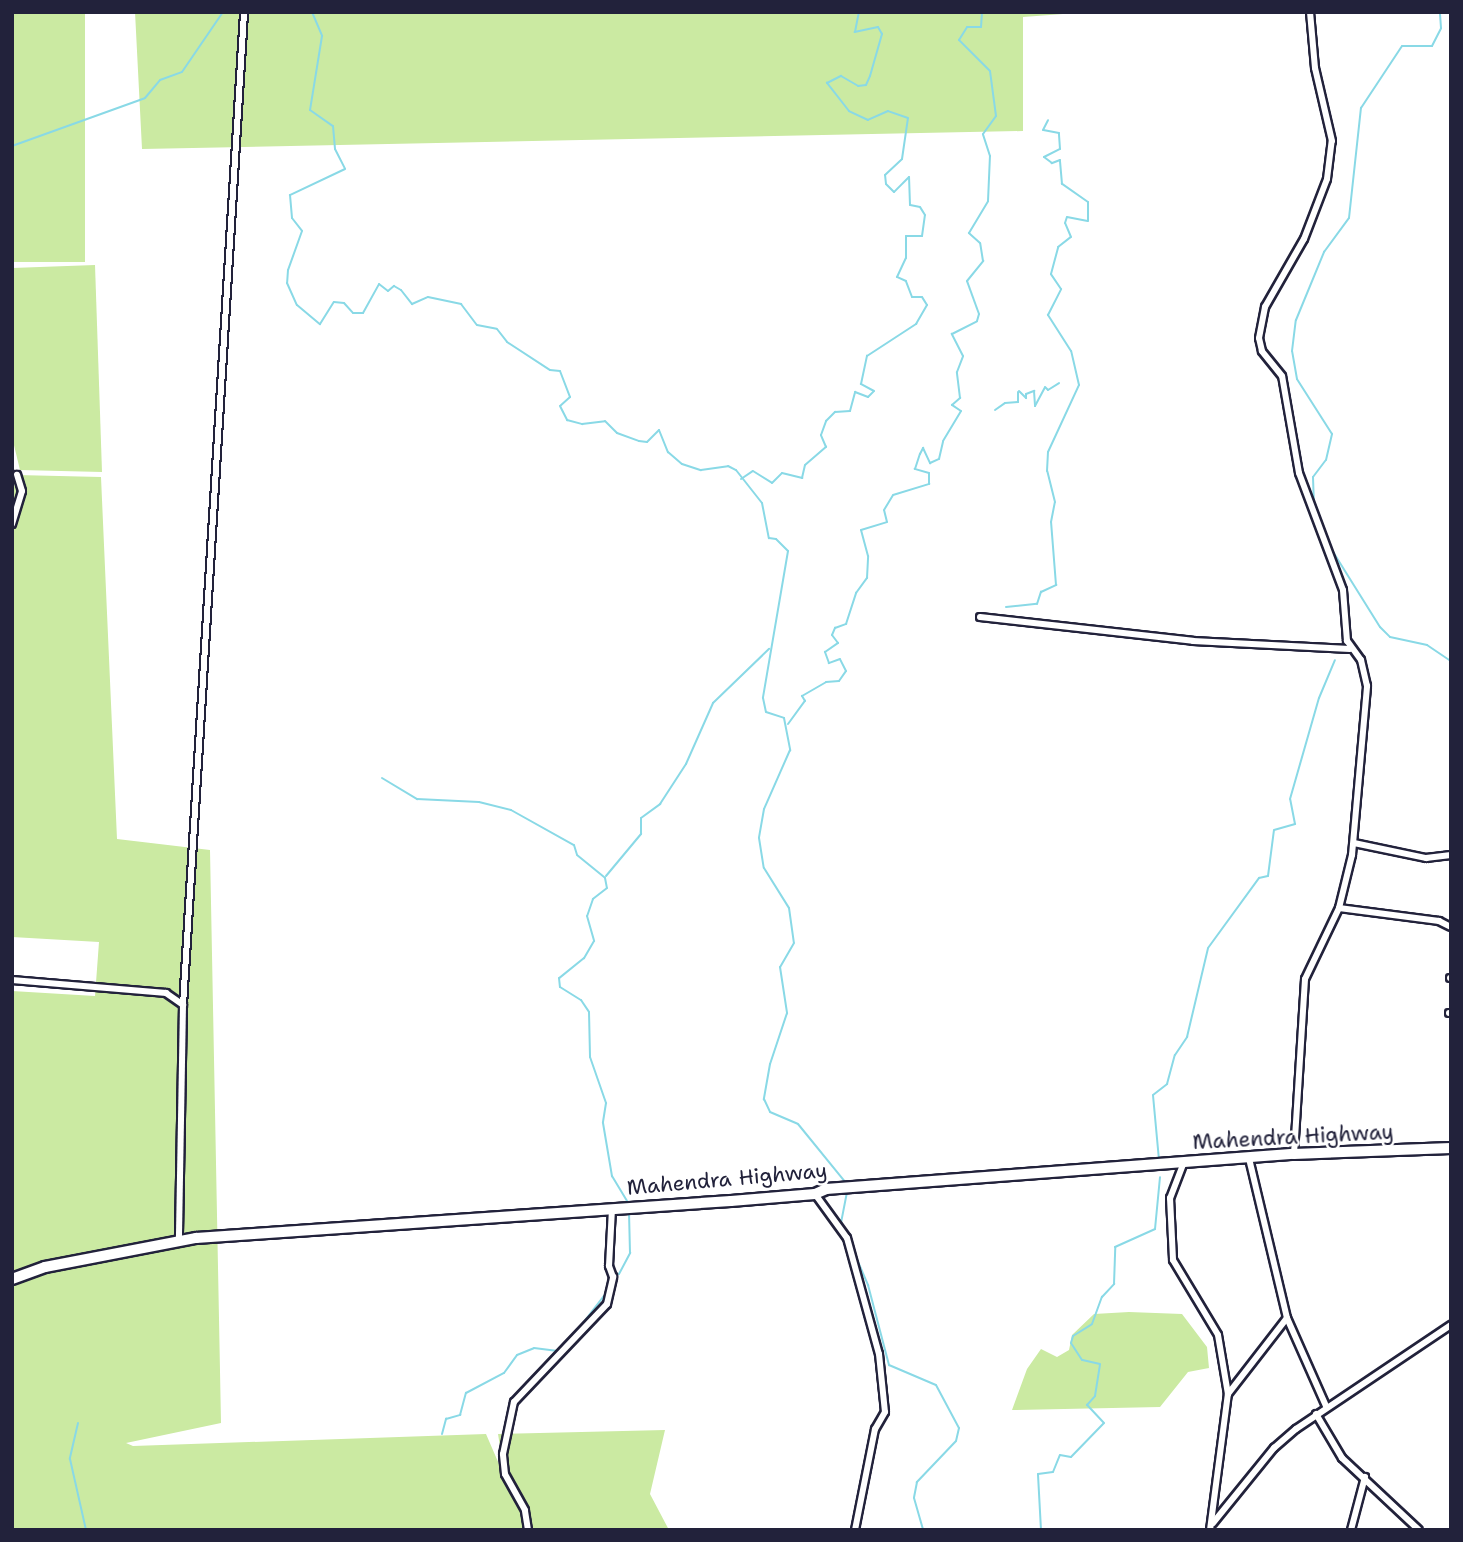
<!DOCTYPE html>
<style>
body{margin:0}
#map{position:relative;width:1463px;height:1542px;overflow:hidden;background:#fff;font-family:"Shantell Sans",sans-serif}
div>[style]{position:absolute}
.green>*{inset:0;background:#cbeaa2;transform-origin:0 0}
.stream>*{height:2px;margin:-1px;padding:0 1px;transform-origin:1px;border-radius:1px;background:#89d9e6}
.roads{filter:drop-shadow(2px 0 #22223b) drop-shadow(-2px 0 #22223b) drop-shadow(0 2px #22223b) drop-shadow(0 -2px #22223b)}
.minor>*{height:6px;margin:-3px;padding:0 3px;transform-origin:3px;border-radius:3px;background:#fff}
.trunk>*{height:10px;margin:-5px;padding:0 5px;transform-origin:5px;border-radius:5px;background:#fff}
span{translate:-50% -50%;white-space:nowrap;text-align:center;line-height:1.15;-webkit-text-stroke:5px #fff;paint-order:stroke}
.street-label{font-size:21px;color:#22223b}
.frame{position:absolute;inset:0;border:14px solid #22223b;pointer-events:none}
</style>
<div id="map">
<div class="green">
<div style="left:12px;top:12px;width:73px;height:250px"></div>
<div style="clip-path:polygon(135px 12px,1062px 12px,1063px 14px,1023px 17px,1023px 131px,142px 149px)"></div>
<div style="clip-path:polygon(95px 265px,102px 472px,20px 470px,12px 437px,12px 268px)"></div>
<div style="clip-path:polygon(17px 475px,101px 477px,117px 839px,210px 850px,221px 1423px,126px 1443px,133px 1446px,486px 1434px,505px 1478px,498px 1434px,665px 1430px,650px 1494px,669px 1530px,12px 1530px,12px 991px,95px 996px,99px 942px,12px 937px,12px 495px)"></div>
<div style="clip-path:polygon(1129px 1312px,1182px 1314px,1207px 1347px,1209px 1368px,1188px 1372px,1160px 1407px,1012px 1410px,1027px 1369px,1041px 1349px,1057px 1357px,1069px 1350px,1072px 1335px,1094px 1314px)"></div>
</div>
<div class="stream">
<div style="left:312px;top:12px;width:26px;rotate:67deg"></div>
<div style="left:322px;top:36px;width:75px;rotate:99.2deg"></div>
<div style="left:310px;top:110px;width:28px;rotate:35deg"></div>
<div style="left:333px;top:126px;width:23px;rotate:85deg"></div>
<div style="left:335px;top:149px;width:22px;rotate:63deg"></div>
<div style="left:345px;top:169px;width:61px;rotate:154.7deg"></div>
<div style="left:290px;top:195px;width:23px;rotate:85deg"></div>
<div style="left:292px;top:218px;width:16px;rotate:52deg"></div>
<div style="left:302px;top:231px;width:41px;rotate:109.7deg"></div>
<div style="left:288px;top:270px;width:13px;rotate:94deg"></div>
<div style="left:287px;top:283px;width:24px;rotate:66deg"></div>
<div style="left:297px;top:305px;width:30px;rotate:40deg"></div>
<div style="left:320px;top:324px;width:26px;rotate:-58deg"></div>
<div style="left:334px;top:302px;width:10px;rotate:6deg"></div>
<div style="left:344px;top:303px;width:13px;rotate:48deg"></div>
<div style="left:353px;top:313px;width:10px"></div>
<div style="left:363px;top:313px;width:33px;rotate:-61deg"></div>
<div style="left:379px;top:284px;width:11px;rotate:38deg"></div>
<div style="left:388px;top:291px;width:8px;rotate:-40deg"></div>
<div style="left:394px;top:286px;width:8px;rotate:30deg"></div>
<div style="left:401px;top:290px;width:18px;rotate:52deg"></div>
<div style="left:412px;top:304px;width:17px;rotate:-24deg"></div>
<div style="left:428px;top:297px;width:34px;rotate:12deg"></div>
<div style="left:461px;top:304px;width:26px;rotate:53deg"></div>
<div style="left:477px;top:325px;width:20px;rotate:11deg"></div>
<div style="left:497px;top:329px;width:16px;rotate:52deg"></div>
<div style="left:507px;top:342px;width:51px;rotate:33.1deg"></div>
<div style="left:550px;top:370px;width:10px;rotate:6deg"></div>
<div style="left:560px;top:371px;width:28px;rotate:69deg"></div>
<div style="left:570px;top:397px;width:13px;rotate:138deg"></div>
<div style="left:560px;top:406px;width:16px;rotate:63deg"></div>
<div style="left:567px;top:420px;width:16px;rotate:15deg"></div>
<div style="left:582px;top:424px;width:23px;rotate:-7deg"></div>
<div style="left:605px;top:421px;width:17px;rotate:45deg"></div>
<div style="left:617px;top:433px;width:23px;rotate:20deg"></div>
<div style="left:639px;top:441px;width:8px;rotate:7deg"></div>
<div style="left:647px;top:442px;width:17px;rotate:-45deg"></div>
<div style="left:659px;top:430px;width:24px;rotate:68deg"></div>
<div style="left:668px;top:452px;width:18px;rotate:41deg"></div>
<div style="left:682px;top:464px;width:20px;rotate:18deg"></div>
<div style="left:701px;top:470px;width:27px;rotate:-8deg"></div>
<div style="left:728px;top:466px;width:9px;rotate:27deg"></div>
<div style="left:736px;top:470px;width:42px;rotate:51.8deg"></div>
<div style="left:762px;top:503px;width:36px;rotate:79deg"></div>
<div style="left:769px;top:538px;width:7px;rotate:8deg"></div>
<div style="left:776px;top:539px;width:17px;rotate:45deg"></div>
<div style="left:788px;top:551px;width:149px;rotate:99.7deg"></div>
<div style="left:763px;top:698px;width:14px;rotate:78deg"></div>
<div style="left:766px;top:712px;width:19px;rotate:18deg"></div>
<div style="left:784px;top:718px;width:33px;rotate:79deg"></div>
<div style="left:790px;top:750px;width:64px;rotate:113.8deg"></div>
<div style="left:764px;top:809px;width:29px;rotate:100deg"></div>
<div style="left:759px;top:838px;width:30px;rotate:81deg"></div>
<div style="left:764px;top:868px;width:47px;rotate:58deg"></div>
<div style="left:789px;top:908px;width:35px;rotate:82deg"></div>
<div style="left:794px;top:943px;width:28px;rotate:120deg"></div>
<div style="left:780px;top:967px;width:47px;rotate:81.3deg"></div>
<div style="left:787px;top:1013px;width:54px;rotate:108.4deg"></div>
<div style="left:770px;top:1064px;width:36px;rotate:100deg"></div>
<div style="left:764px;top:1099px;width:14px;rotate:65deg"></div>
<div style="left:770px;top:1112px;width:30px;rotate:23deg"></div>
<div style="left:798px;top:1124px;width:76px;rotate:50.9deg"></div>
<div style="left:12px;top:146px;width:141px;rotate:-19.8deg"></div>
<div style="left:145px;top:98px;width:23px;rotate:-50deg"></div>
<div style="left:160px;top:80px;width:23px;rotate:-20deg"></div>
<div style="left:182px;top:72px;width:73px;rotate:-55.7deg"></div>
<div style="left:1019px;top:391px;width:10px;rotate:45deg"></div>
<div style="left:1026px;top:398px;width:4px;rotate:-90deg"></div>
<div style="left:1026px;top:394px;width:9px;rotate:-21deg"></div>
<div style="left:1034px;top:391px;width:15px;rotate:86deg"></div>
<div style="left:1035px;top:406px;width:21px;rotate:-62deg"></div>
<div style="left:1045px;top:387px;width:4px;rotate:45deg"></div>
<div style="left:1048px;top:390px;width:13px;rotate:-32deg"></div>
<div style="left:995px;top:410px;width:12px;rotate:-35deg"></div>
<div style="left:1005px;top:403px;width:13px;rotate:-4deg"></div>
<div style="left:1018px;top:402px;width:10px;rotate:-90deg"></div>
<div style="left:741px;top:479px;width:14px;rotate:-34deg"></div>
<div style="left:753px;top:471px;width:22px;rotate:32deg"></div>
<div style="left:772px;top:483px;width:14px;rotate:-45deg"></div>
<div style="left:782px;top:473px;width:21px;rotate:14deg"></div>
<div style="left:802px;top:478px;width:13px;rotate:-77deg"></div>
<div style="left:805px;top:465px;width:28px;rotate:-41deg"></div>
<div style="left:826px;top:447px;width:13px;rotate:-113deg"></div>
<div style="left:821px;top:435px;width:15px;rotate:-70deg"></div>
<div style="left:826px;top:421px;width:13px;rotate:-45deg"></div>
<div style="left:835px;top:412px;width:15px;rotate:-4deg"></div>
<div style="left:850px;top:411px;width:20px;rotate:-75deg"></div>
<div style="left:855px;top:392px;width:14px;rotate:21deg"></div>
<div style="left:868px;top:397px;width:8px;rotate:-45deg"></div>
<div style="left:874px;top:391px;width:15px;rotate:-152deg"></div>
<div style="left:861px;top:384px;width:29px;rotate:-78deg"></div>
<div style="left:867px;top:356px;width:59px;rotate:-33.1deg"></div>
<div style="left:916px;top:324px;width:22px;rotate:-60deg"></div>
<div style="left:927px;top:305px;width:9px;rotate:-122deg"></div>
<div style="left:922px;top:297px;width:10px;rotate:180deg"></div>
<div style="left:912px;top:297px;width:17px;rotate:-111deg"></div>
<div style="left:906px;top:281px;width:10px;rotate:-156deg"></div>
<div style="left:897px;top:277px;width:21px;rotate:-65deg"></div>
<div style="left:906px;top:258px;width:22px;rotate:-90deg"></div>
<div style="left:906px;top:236px;width:16px"></div>
<div style="left:922px;top:236px;width:21px;rotate:-82deg"></div>
<div style="left:925px;top:215px;width:9px;rotate:-122deg"></div>
<div style="left:920px;top:207px;width:10px;rotate:-169deg"></div>
<div style="left:910px;top:205px;width:28px;rotate:-92deg"></div>
<div style="left:909px;top:177px;width:21px;rotate:135deg"></div>
<div style="left:894px;top:192px;width:11px;rotate:-135deg"></div>
<div style="left:886px;top:184px;width:9px;rotate:-96deg"></div>
<div style="left:885px;top:175px;width:23px;rotate:-43deg"></div>
<div style="left:902px;top:159px;width:41px;rotate:-81.7deg"></div>
<div style="left:908px;top:118px;width:21px;rotate:-161deg"></div>
<div style="left:888px;top:111px;width:22px;rotate:156deg"></div>
<div style="left:868px;top:120px;width:21px;rotate:-155deg"></div>
<div style="left:849px;top:111px;width:36px;rotate:-128deg"></div>
<div style="left:827px;top:83px;width:16px;rotate:-27deg"></div>
<div style="left:841px;top:76px;width:20px;rotate:30deg"></div>
<div style="left:858px;top:86px;width:8px;rotate:-7deg"></div>
<div style="left:866px;top:85px;width:10px;rotate:-66deg"></div>
<div style="left:870px;top:76px;width:44px;rotate:-74.1deg"></div>
<div style="left:882px;top:34px;width:8px;rotate:-120deg"></div>
<div style="left:878px;top:27px;width:24px;rotate:168deg"></div>
<div style="left:855px;top:32px;width:20px;rotate:-79deg"></div>
<div style="left:1314px;top:506px;width:29px;rotate:-92deg"></div>
<div style="left:1313px;top:477px;width:21px;rotate:-53deg"></div>
<div style="left:1326px;top:460px;width:27px;rotate:-77deg"></div>
<div style="left:1332px;top:434px;width:65px;rotate:-122.5deg"></div>
<div style="left:1297px;top:379px;width:28px;rotate:-100deg"></div>
<div style="left:1292px;top:351px;width:31px;rotate:-83deg"></div>
<div style="left:1296px;top:320px;width:74px;rotate:-67.6deg"></div>
<div style="left:1324px;top:252px;width:42px;rotate:-53.7deg"></div>
<div style="left:1349px;top:218px;width:111px;rotate:-83.8deg"></div>
<div style="left:1361px;top:108px;width:74px;rotate:-56.5deg"></div>
<div style="left:1402px;top:46px;width:30px"></div>
<div style="left:1432px;top:46px;width:20px;rotate:-63deg"></div>
<div style="left:1441px;top:28px;width:16px;rotate:-94deg"></div>
<div style="left:1330px;top:547px;width:94px;rotate:58deg"></div>
<div style="left:1380px;top:627px;width:14px;rotate:45deg"></div>
<div style="left:1390px;top:637px;width:38px;rotate:12deg"></div>
<div style="left:1427px;top:645px;width:29px;rotate:34deg"></div>
<div style="left:1006px;top:607px;width:31px;rotate:-6deg"></div>
<div style="left:1037px;top:604px;width:13px;rotate:-72deg"></div>
<div style="left:1041px;top:592px;width:17px;rotate:-25deg"></div>
<div style="left:1056px;top:585px;width:63px;rotate:-94.5deg"></div>
<div style="left:1051px;top:522px;width:20px;rotate:-79deg"></div>
<div style="left:1055px;top:502px;width:32px;rotate:-104deg"></div>
<div style="left:1047px;top:471px;width:19px;rotate:-87deg"></div>
<div style="left:1048px;top:452px;width:74px;rotate:-65.2deg"></div>
<div style="left:1079px;top:385px;width:35px;rotate:-103deg"></div>
<div style="left:1071px;top:351px;width:43px;rotate:-122.6deg"></div>
<div style="left:1048px;top:315px;width:29px;rotate:-63deg"></div>
<div style="left:1061px;top:289px;width:18px;rotate:-124deg"></div>
<div style="left:1051px;top:274px;width:28px;rotate:-75deg"></div>
<div style="left:1058px;top:247px;width:16px;rotate:-38deg"></div>
<div style="left:1071px;top:237px;width:15px;rotate:-113deg"></div>
<div style="left:1065px;top:223px;width:6px;rotate:-72deg"></div>
<div style="left:1067px;top:217px;width:21px;rotate:11deg"></div>
<div style="left:1088px;top:221px;width:19px;rotate:-90deg"></div>
<div style="left:1088px;top:202px;width:32px;rotate:-145deg"></div>
<div style="left:1062px;top:184px;width:24px;rotate:-95deg"></div>
<div style="left:1060px;top:160px;width:9px;rotate:159deg"></div>
<div style="left:1052px;top:163px;width:10px;rotate:-143deg"></div>
<div style="left:1044px;top:157px;width:18px;rotate:-27deg"></div>
<div style="left:1060px;top:149px;width:16px;rotate:-94deg"></div>
<div style="left:1059px;top:133px;width:16px;rotate:-169deg"></div>
<div style="left:1043px;top:130px;width:11px;rotate:-63deg"></div>
<div style="left:1451px;top:719px;width:16px;rotate:90deg"></div>
<div style="left:788px;top:724px;width:29px;rotate:-54deg"></div>
<div style="left:805px;top:701px;width:6px;rotate:-121deg"></div>
<div style="left:802px;top:696px;width:28px;rotate:-30deg"></div>
<div style="left:826px;top:682px;width:13px;rotate:-4deg"></div>
<div style="left:839px;top:681px;width:12px;rotate:-55deg"></div>
<div style="left:846px;top:671px;width:13px;rotate:-117deg"></div>
<div style="left:840px;top:659px;width:12px;rotate:160deg"></div>
<div style="left:829px;top:663px;width:12px;rotate:-110deg"></div>
<div style="left:825px;top:652px;width:16px;rotate:-35deg"></div>
<div style="left:838px;top:643px;width:10px;rotate:-127deg"></div>
<div style="left:832px;top:635px;width:8px;rotate:-67deg"></div>
<div style="left:835px;top:628px;width:12px;rotate:-20deg"></div>
<div style="left:846px;top:624px;width:33px;rotate:-72deg"></div>
<div style="left:856px;top:593px;width:19px;rotate:-54deg"></div>
<div style="left:867px;top:578px;width:22px;rotate:-87deg"></div>
<div style="left:868px;top:556px;width:27px;rotate:-105deg"></div>
<div style="left:861px;top:530px;width:27px;rotate:-17deg"></div>
<div style="left:887px;top:522px;width:12px;rotate:-104deg"></div>
<div style="left:884px;top:510px;width:17px;rotate:-59deg"></div>
<div style="left:893px;top:495px;width:38px;rotate:-17deg"></div>
<div style="left:929px;top:484px;width:11px;rotate:-90deg"></div>
<div style="left:929px;top:473px;width:15px;rotate:-164deg"></div>
<div style="left:915px;top:469px;width:16px;rotate:-72deg"></div>
<div style="left:920px;top:454px;width:7px;rotate:-63deg"></div>
<div style="left:923px;top:448px;width:17px;rotate:65deg"></div>
<div style="left:930px;top:463px;width:10px;rotate:-24deg"></div>
<div style="left:939px;top:459px;width:18px;rotate:-77deg"></div>
<div style="left:943px;top:441px;width:35px;rotate:-59deg"></div>
<div style="left:961px;top:411px;width:11px;rotate:-146deg"></div>
<div style="left:952px;top:405px;width:11px;rotate:-41deg"></div>
<div style="left:960px;top:398px;width:26px;rotate:-97deg"></div>
<div style="left:957px;top:372px;width:17px;rotate:-69deg"></div>
<div style="left:963px;top:356px;width:25px;rotate:-117deg"></div>
<div style="left:952px;top:334px;width:28px;rotate:-27deg"></div>
<div style="left:977px;top:321px;width:7px;rotate:-74deg"></div>
<div style="left:979px;top:314px;width:35px;rotate:-110deg"></div>
<div style="left:967px;top:281px;width:26px;rotate:-51deg"></div>
<div style="left:983px;top:261px;width:18px;rotate:-99deg"></div>
<div style="left:980px;top:243px;width:15px;rotate:-138deg"></div>
<div style="left:969px;top:233px;width:37px;rotate:-59deg"></div>
<div style="left:988px;top:201px;width:45px;rotate:-87.5deg"></div>
<div style="left:990px;top:156px;width:23px;rotate:-108deg"></div>
<div style="left:983px;top:134px;width:22px;rotate:-54deg"></div>
<div style="left:996px;top:116px;width:45px;rotate:-97.6deg"></div>
<div style="left:990px;top:71px;width:44px;rotate:-135deg"></div>
<div style="left:959px;top:40px;width:15px;rotate:-58deg"></div>
<div style="left:967px;top:27px;width:14px"></div>
<div style="left:981px;top:27px;width:15px;rotate:-86deg"></div>
<div style="left:382px;top:778px;width:41px;rotate:31deg"></div>
<div style="left:417px;top:799px;width:62px;rotate:2.8deg"></div>
<div style="left:479px;top:802px;width:33px;rotate:14deg"></div>
<div style="left:511px;top:810px;width:72px;rotate:29.1deg"></div>
<div style="left:574px;top:845px;width:10px;rotate:73deg"></div>
<div style="left:577px;top:855px;width:36px;rotate:39deg"></div>
<div style="left:605px;top:878px;width:10px;rotate:79deg"></div>
<div style="left:607px;top:888px;width:18px;rotate:142deg"></div>
<div style="left:593px;top:899px;width:18px;rotate:109deg"></div>
<div style="left:587px;top:916px;width:26px;rotate:74deg"></div>
<div style="left:594px;top:941px;width:20px;rotate:120deg"></div>
<div style="left:584px;top:958px;width:32px;rotate:141deg"></div>
<div style="left:559px;top:978px;width:9px;rotate:84deg"></div>
<div style="left:560px;top:987px;width:25px;rotate:32deg"></div>
<div style="left:581px;top:1000px;width:14px;rotate:56deg"></div>
<div style="left:589px;top:1012px;width:45px;rotate:88.7deg"></div>
<div style="left:590px;top:1057px;width:49px;rotate:70.8deg"></div>
<div style="left:606px;top:1103px;width:20px;rotate:99deg"></div>
<div style="left:603px;top:1123px;width:54px;rotate:80.4deg"></div>
<div style="left:612px;top:1176px;width:31px;rotate:59deg"></div>
<div style="left:606px;top:876px;width:55px;rotate:-50.2deg"></div>
<div style="left:641px;top:834px;width:16px;rotate:-90deg"></div>
<div style="left:641px;top:818px;width:24px;rotate:-36deg"></div>
<div style="left:660px;top:804px;width:48px;rotate:-57deg"></div>
<div style="left:686px;top:764px;width:67px;rotate:-66.1deg"></div>
<div style="left:713px;top:703px;width:78px;rotate:-44deg"></div>
<div style="left:1159px;top:1160px;width:65px;rotate:-95.3deg"></div>
<div style="left:1153px;top:1095px;width:18px;rotate:-38deg"></div>
<div style="left:1167px;top:1084px;width:30px;rotate:-75deg"></div>
<div style="left:1175px;top:1055px;width:22px;rotate:-56deg"></div>
<div style="left:1187px;top:1037px;width:91px;rotate:-76.7deg"></div>
<div style="left:1208px;top:948px;width:87px;rotate:-53.9deg"></div>
<div style="left:1259px;top:878px;width:9px;rotate:-13deg"></div>
<div style="left:1268px;top:876px;width:46px;rotate:-82.6deg"></div>
<div style="left:1274px;top:830px;width:22px;rotate:-16deg"></div>
<div style="left:1295px;top:824px;width:25px;rotate:-101deg"></div>
<div style="left:1290px;top:799px;width:105px;rotate:-74deg"></div>
<div style="left:1319px;top:698px;width:41px;rotate:-67.2deg"></div>
<div style="left:847px;top:1192px;width:31px;rotate:101deg"></div>
<div style="left:841px;top:1222px;width:69px;rotate:66.8deg"></div>
<div style="left:868px;top:1285px;width:83px;rotate:75.3deg"></div>
<div style="left:889px;top:1365px;width:51px;rotate:23.1deg"></div>
<div style="left:936px;top:1385px;width:49px;rotate:61.9deg"></div>
<div style="left:959px;top:1428px;width:13px;rotate:103deg"></div>
<div style="left:956px;top:1441px;width:57px;rotate:133.6deg"></div>
<div style="left:917px;top:1482px;width:16px;rotate:101deg"></div>
<div style="left:914px;top:1498px;width:33px;rotate:74deg"></div>
<div style="left:619px;top:1274px;width:24px;rotate:-62deg"></div>
<div style="left:630px;top:1253px;width:41px;rotate:-91.4deg"></div>
<div style="left:576px;top:1332px;width:51px;rotate:-52.2deg"></div>
<div style="left:78px;top:1423px;width:37px;rotate:103deg"></div>
<div style="left:70px;top:1459px;width:73px;rotate:77.3deg"></div>
<div style="left:442px;top:1434px;width:16px;rotate:-75deg"></div>
<div style="left:446px;top:1419px;width:15px;rotate:-16deg"></div>
<div style="left:460px;top:1415px;width:23px;rotate:-75deg"></div>
<div style="left:466px;top:1393px;width:43px;rotate:-27.8deg"></div>
<div style="left:504px;top:1373px;width:22px;rotate:-54deg"></div>
<div style="left:517px;top:1355px;width:18px;rotate:-22deg"></div>
<div style="left:534px;top:1348px;width:24px;rotate:7deg"></div>
<div style="left:1041px;top:1530px;width:56px;rotate:-93.1deg"></div>
<div style="left:1038px;top:1474px;width:15px;rotate:-8deg"></div>
<div style="left:1053px;top:1472px;width:18px;rotate:-68deg"></div>
<div style="left:1060px;top:1455px;width:11px;rotate:10deg"></div>
<div style="left:1071px;top:1457px;width:47px;rotate:-45.9deg"></div>
<div style="left:1104px;top:1423px;width:25px;rotate:-133deg"></div>
<div style="left:1087px;top:1405px;width:12px;rotate:-48deg"></div>
<div style="left:1095px;top:1396px;width:32px;rotate:-81deg"></div>
<div style="left:1100px;top:1364px;width:18px;rotate:-167deg"></div>
<div style="left:1082px;top:1360px;width:20px;rotate:-123deg"></div>
<div style="left:1071px;top:1343px;width:7px;rotate:-74deg"></div>
<div style="left:1073px;top:1336px;width:22px;rotate:-32deg"></div>
<div style="left:1092px;top:1324px;width:29px;rotate:-70deg"></div>
<div style="left:1102px;top:1297px;width:18px;rotate:-47deg"></div>
<div style="left:1114px;top:1284px;width:37px;rotate:-88deg"></div>
<div style="left:1115px;top:1247px;width:44px;rotate:-24.2deg"></div>
<div style="left:1155px;top:1229px;width:52px;rotate:-84.5deg"></div>
</div>
<div class="roads">
<div class="minor">
<div style="left:12px;top:524px;width:34px;rotate:-73deg"></div>
<div style="left:22px;top:491px;width:17px;rotate:-107deg"></div>
<div style="left:980px;top:617px;width:214px;rotate:6.4deg"></div>
<div style="left:1193px;top:641px;width:157px;rotate:2.9deg"></div>
<div style="left:1354px;top:843px;width:74px;rotate:11.8deg"></div>
<div style="left:1426px;top:858px;width:25px;rotate:-7deg"></div>
<div style="left:1339px;top:908px;width:101px;rotate:7.4deg"></div>
<div style="left:1439px;top:921px;width:13px;rotate:27deg"></div>
<div style="left:1450px;top:978px;width:1px"></div>
<div style="left:12px;top:980px;width:155px;rotate:4.8deg"></div>
<div style="left:166px;top:993px;width:21px;rotate:35deg"></div>
<div style="left:183px;top:1005px;width:236px;rotate:91deg"></div>
<div style="left:183px;top:1005px;width:995px;rotate:-86.48deg"></div>
<div style="left:1449px;top:1013px;width:2px"></div>
<div style="left:1294px;top:1154px;width:175px;rotate:-86.4deg"></div>
<div style="left:1305px;top:979px;width:79px;rotate:-64.4deg"></div>
<div style="left:1339px;top:908px;width:55px;rotate:-76.2deg"></div>
<div style="left:1352px;top:855px;width:170px;rotate:-84.9deg"></div>
<div style="left:1367px;top:686px;width:27px;rotate:-103deg"></div>
<div style="left:1361px;top:660px;width:24px;rotate:-126deg"></div>
<div style="left:1347px;top:641px;width:51px;rotate:-94.5deg"></div>
<div style="left:1343px;top:590px;width:125px;rotate:-110.6deg"></div>
<div style="left:1299px;top:473px;width:98px;rotate:-99.9deg"></div>
<div style="left:1282px;top:376px;width:32px;rotate:-129deg"></div>
<div style="left:1262px;top:351px;width:13px;rotate:-103deg"></div>
<div style="left:1259px;top:338px;width:32px;rotate:-79deg"></div>
<div style="left:1265px;top:307px;width:78px;rotate:-60.2deg"></div>
<div style="left:1304px;top:239px;width:64px;rotate:-69deg"></div>
<div style="left:1327px;top:179px;width:38px;rotate:-83deg"></div>
<div style="left:1332px;top:141px;width:75px;rotate:-103.1deg"></div>
<div style="left:1315px;top:68px;width:56px;rotate:-95.1deg"></div>
<div style="left:1184px;top:1162px;width:39px;rotate:111deg"></div>
<div style="left:1170px;top:1198px;width:62px;rotate:87.2deg"></div>
<div style="left:1173px;top:1260px;width:87px;rotate:59deg"></div>
<div style="left:1218px;top:1335px;width:60px;rotate:80.4deg"></div>
<div style="left:815px;top:1194px;width:54px;rotate:54deg"></div>
<div style="left:847px;top:1238px;width:120px;rotate:74.6deg"></div>
<div style="left:879px;top:1354px;width:58px;rotate:84.1deg"></div>
<div style="left:885px;top:1412px;width:20px;rotate:120deg"></div>
<div style="left:875px;top:1429px;width:103px;rotate:101.2deg"></div>
<div style="left:1287px;top:1318px;width:96px;rotate:66.1deg"></div>
<div style="left:1316px;top:1414px;width:51px;rotate:59.4deg"></div>
<div style="left:1342px;top:1458px;width:105px;rotate:43.1deg"></div>
<div style="left:1213px;top:1523px;width:97px;rotate:-50.9deg"></div>
<div style="left:1274px;top:1448px;width:29px;rotate:-41deg"></div>
<div style="left:1296px;top:1429px;width:187px;rotate:-33.9deg"></div>
<div style="left:528px;top:1530px;width:20px;rotate:-99deg"></div>
<div style="left:525px;top:1510px;width:41px;rotate:-119.1deg"></div>
<div style="left:505px;top:1474px;width:20px;rotate:-96deg"></div>
<div style="left:503px;top:1454px;width:53px;rotate:-78.1deg"></div>
<div style="left:514px;top:1402px;width:135px;rotate:-46.5deg"></div>
<div style="left:607px;top:1304px;width:28px;rotate:-77deg"></div>
<div style="left:613px;top:1277px;width:12px;rotate:-110deg"></div>
<div style="left:609px;top:1266px;width:58px;rotate:-87deg"></div>
<div style="left:1210px;top:1530px;width:137px;rotate:-82.5deg"></div>
<div style="left:1228px;top:1394px;width:96px;rotate:-52.2deg"></div>
<div style="left:1287px;top:1318px;width:164px;rotate:-103.4deg"></div>
<div style="left:1351px;top:1530px;width:55px;rotate:-75.2deg"></div>
</div>
<div class="trunk">
<div style="left:12px;top:1279px;width:35px;rotate:-20deg"></div>
<div style="left:45px;top:1267px;width:154px;rotate:-10.9deg"></div>
<div style="left:196px;top:1238px;width:536px;rotate:-3.96deg"></div>
<div style="left:731px;top:1201px;width:84px;rotate:-4.8deg"></div>
<div style="left:815px;top:1194px;width:12px;rotate:-24deg"></div>
<div style="left:826px;top:1189px;width:469px;rotate:-4.3deg"></div>
<div style="left:1294px;top:1154px;width:157px;rotate:-2.2deg"></div>
</div>
</div>
<div class="street-label">
<span style="left:1293px;top:1137px;rotate:-3deg">Mahendra Highway</span>
<span style="left:727px;top:1179px;rotate:-5deg">Mahendra Highway</span>
</div>
<div class="frame"></div>
</div>
